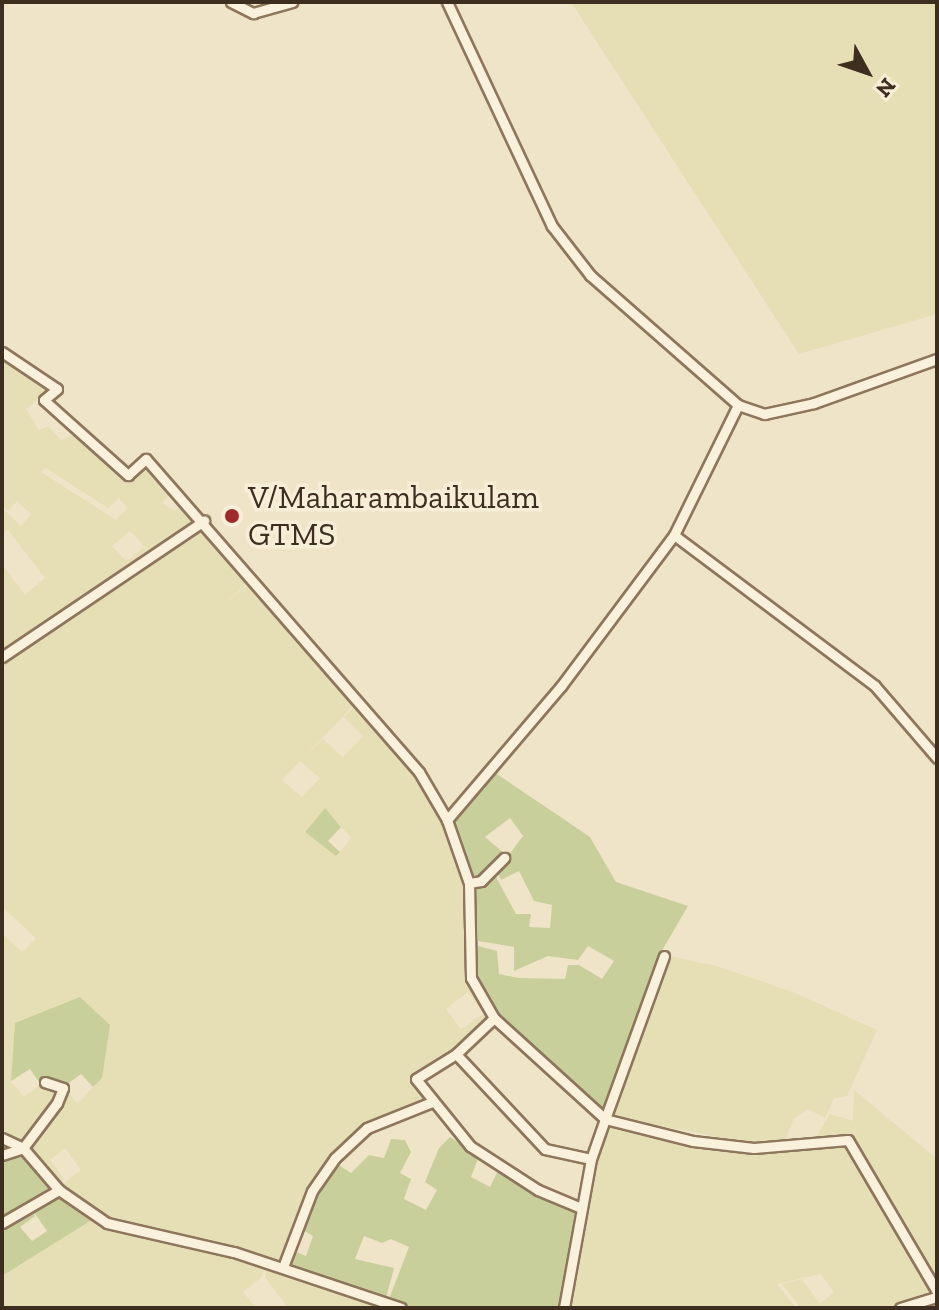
<!DOCTYPE html>
<style>
body{margin:0}
#map{position:relative;width:939px;height:1310px;overflow:hidden;background:#f0e4c8;font-family:"Zilla Slab",serif}
div>[style]{position:absolute}
.farmland>*{inset:0;background:#e6deb5}
.green>*{inset:0;background:#c9cf9b}
.roads{filter:drop-shadow(2px 0 #8d765c) drop-shadow(-2px 0 #8d765c) drop-shadow(0 2px #8d765c) drop-shadow(0 -2px #8d765c)}
.minor>*{height:9px;margin:-4.5px;padding:0 4.5px;transform-origin:4.5px;border-radius:4.5px;background:#faf1dc}
.dots>*{width:22px;height:22px;translate:-50% -50%;box-sizing:border-box;border:4px solid #f7eed8;border-radius:50%}
span{translate:-50% -50%;white-space:nowrap;text-align:center;line-height:1.15;-webkit-text-stroke:7px #f7eed8;paint-order:stroke}
.poi-label{font-size:32px;color:#3d2e20}
.left{translate:0 -50%;text-align:left}
.frame{position:absolute;inset:0;border:4px solid #3d2e20;pointer-events:none}
.north{position:absolute;left:827px;top:32px;width:80px;height:80px;-webkit-text-stroke:6px #f7eed8;paint-order:stroke;rotate:130deg;font-size:22px;font-weight:700;line-height:32px;text-align:center;color:#3d2e20}
.north::after{content:'';display:block;margin:auto;width:28px;height:36px;background:#3d2e20;clip-path:polygon(50% 0,100% 100%,50% 72%,0 100%)}
</style>
<div id="map">
<div class="farmland">
<div style="clip-path:polygon(571px 2px,937px 2px,937px 314px,799px 354px)"></div>
<div style="clip-path:polygon(evenodd,2px 353px,51px 389px,26px 409px,39px 430px,48px 426px,61px 440px,76px 434px,128px 479px,147px 464px,171px 492px,162px 503px,175px 511px,183px 502px,199px 519px,149px 552px,130px 531px,112px 546px,126px 561px,143px 548px,148px 553px,2px 655px,2px 564px,25px 595px,45px 578px,8px 530px,2px 534px,2px 508px,21px 526px,31px 514px,17px 501px,8px 511px,2px 505px,2px 353px,46px 468px,108px 508px,119px 498px,128px 508px,116px 520px,41px 472px,46px 468px)"></div>
<div style="clip-path:polygon(evenodd,204px 523px,251px 581px,215px 611px,252px 582px,357px 702px,282px 780px,302px 797px,320px 778px,300px 761px,323px 739px,343px 757px,363px 736px,344px 717px,358px 704px,417px 773px,445px 821px,468px 884px,469px 982px,491px 1018px,414px 1081px,427px 1101px,365px 1126px,333px 1156px,282px 1263px,107px 1221px,59px 1187px,81px 1170px,65px 1148px,50px 1160px,64px 1179px,58px 1185px,27px 1148px,67px 1092px,78px 1103px,102px 1078px,15px 1024px,11px 1082px,24px 1097px,42px 1083px,59px 1089px,55px 1102px,22px 1144px,2px 1136px,2px 933px,22px 952px,36px 938px,2px 907px,2px 661px,204px 523px,325px 808px,351px 838px,336px 856px,305px 832px,325px 808px,204px 523px,468px 992px,484px 1014px,461px 1029px,446px 1009px,468px 992px)"></div>
<div style="clip-path:polygon(669px 956px,717px 966px,795px 993px,877px 1030px,847px 1096px,834px 1098px,825px 1118px,808px 1109px,794px 1119px,785px 1140px,760px 1145px,610px 1116px)"></div>
<div style="clip-path:polygon(854px 1090px,937px 1159px,937px 1285px,854px 1138px,816px 1137px,830px 1114px,853px 1121px)"></div>
<div style="clip-path:polygon(606px 1124px,752px 1152px,844px 1143px,934px 1293px,891px 1308px,801px 1308px,782px 1284px,802px 1279px,820px 1304px,834px 1292px,820px 1274px,777px 1284px,796px 1308px,567px 1308px)"></div>
<div style="clip-path:polygon(95px 1218px,267px 1264px,262px 1277px,243px 1292px,256px 1308px,2px 1308px,2px 1276px)"></div>
<div style="clip-path:polygon(268px 1265px,396px 1308px,288px 1308px,265px 1277px)"></div>
</div>
<div class="green">
<div style="clip-path:polygon(494px 772px,590px 837px,616px 882px,688px 906px,660px 954px,618px 1081px,602px 1111px,497px 1016px,476px 979px,478px 946px,497px 951px,499px 974px,519px 978px,565px 979px,568px 965px,579px 965px,602px 979px,614px 961px,588px 946px,578px 960px,548px 956px,514px 971px,514px 947px,478px 941px,472px 886px,496px 877px,516px 914px,531px 914px,529px 927px,550px 928px,552px 905px,534px 901px,519px 871px,501px 880px,497px 871px,523px 836px,510px 818px,485px 837px,504px 853px,489px 870px,470px 879px,451px 823px)"></div>
<div style="clip-path:polygon(325px 808px,341px 827px,328px 841px,340px 852px,336px 856px,305px 832px)"></div>
<div style="clip-path:polygon(80px 997px,110px 1025px,102px 1078px,93px 1087px,81px 1074px,66px 1085px,39px 1082px,30px 1069px,11px 1081px,15px 1023px)"></div>
<div style="clip-path:polygon(450px 1137px,479px 1156px,471px 1177px,490px 1187px,499px 1169px,578px 1209px,560px 1308px,405px 1308px,389px 1299px,409px 1247px,391px 1239px,382px 1243px,364px 1236px,355px 1259px,394px 1268px,386px 1298px,285px 1265px,291px 1250px,306px 1256px,313px 1236px,301px 1229px,315px 1193px,336px 1163px,351px 1173px,369px 1155px,384px 1158px,391px 1139px,405px 1140px,411px 1152px,400px 1173px,411px 1179px,404px 1199px,426px 1210px,437px 1190px,425px 1182px,439px 1148px)"></div>
<div style="clip-path:polygon(23px 1150px,56px 1190px,2px 1221px,2px 1157px)"></div>
<div style="clip-path:polygon(59px 1192px,95px 1218px,2px 1276px,2px 1226px,30px 1209px,35px 1216px,20px 1227px,32px 1241px,47px 1231px,31px 1208px)"></div>
</div>
<div class="roads">
<div class="minor">
<div style="left:231px;top:2px;width:25px;rotate:27deg"></div>
<div style="left:253px;top:13px;width:41px;rotate:-15.8deg"></div>
<div style="left:447px;top:2px;width:247px;rotate:64.9deg"></div>
<div style="left:552px;top:226px;width:62px;rotate:52.2deg"></div>
<div style="left:590px;top:275px;width:197px;rotate:41.3deg"></div>
<div style="left:738px;top:405px;width:145px;rotate:116.2deg"></div>
<div style="left:674px;top:535px;width:189px;rotate:126.8deg"></div>
<div style="left:561px;top:686px;width:176px;rotate:130.4deg"></div>
<div style="left:2px;top:352px;width:66px;rotate:33.9deg"></div>
<div style="left:57px;top:389px;width:17px;rotate:140deg"></div>
<div style="left:44px;top:400px;width:113px;rotate:41.8deg"></div>
<div style="left:128px;top:475px;width:24px;rotate:-42deg"></div>
<div style="left:146px;top:459px;width:415px;rotate:48.9deg"></div>
<div style="left:419px;top:772px;width:56px;rotate:59.7deg"></div>
<div style="left:447px;top:820px;width:67px;rotate:70.8deg"></div>
<div style="left:469px;top:883px;width:95px;rotate:88.8deg"></div>
<div style="left:471px;top:978px;width:46px;rotate:60.1deg"></div>
<div style="left:494px;top:1018px;width:150px;rotate:42.3deg"></div>
<div style="left:605px;top:1119px;width:42px;rotate:109.3deg"></div>
<div style="left:591px;top:1159px;width:151px;rotate:100.3deg"></div>
<div style="left:738px;top:405px;width:28px;rotate:19deg"></div>
<div style="left:764px;top:414px;width:51px;rotate:-12.4deg"></div>
<div style="left:814px;top:403px;width:131px;rotate:-19.7deg"></div>
<div style="left:674px;top:535px;width:251px;rotate:36.9deg"></div>
<div style="left:875px;top:686px;width:95px;rotate:49.3deg"></div>
<div style="left:2px;top:657px;width:244px;rotate:-34deg"></div>
<div style="left:469px;top:883px;width:12px;rotate:-9deg"></div>
<div style="left:481px;top:881px;width:33px;rotate:-45deg"></div>
<div style="left:664px;top:956px;width:173px;rotate:109.9deg"></div>
<div style="left:605px;top:1119px;width:91px;rotate:14deg"></div>
<div style="left:693px;top:1141px;width:61px;rotate:6.5deg"></div>
<div style="left:754px;top:1148px;width:94px;rotate:-4.9deg"></div>
<div style="left:848px;top:1140px;width:176px;rotate:59.6deg"></div>
<div style="left:494px;top:1018px;width:52px;rotate:136.5deg"></div>
<div style="left:456px;top:1054px;width:47px;rotate:148deg"></div>
<div style="left:416px;top:1079px;width:86px;rotate:51.1deg"></div>
<div style="left:470px;top:1146px;width:81px;rotate:32.9deg"></div>
<div style="left:538px;top:1190px;width:47px;rotate:22.7deg"></div>
<div style="left:456px;top:1054px;width:130px;rotate:46.9deg"></div>
<div style="left:545px;top:1149px;width:47px;rotate:12.3deg"></div>
<div style="left:2px;top:1138px;width:23px;rotate:25deg"></div>
<div style="left:23px;top:1148px;width:55px;rotate:49.4deg"></div>
<div style="left:59px;top:1190px;width:58px;rotate:34.5deg"></div>
<div style="left:107px;top:1223px;width:130px;rotate:12.9deg"></div>
<div style="left:234px;top:1252px;width:176px;rotate:18.5deg"></div>
<div style="left:2px;top:1155px;width:22px;rotate:-18deg"></div>
<div style="left:23px;top:1148px;width:56px;rotate:-52.9deg"></div>
<div style="left:57px;top:1103px;width:16px;rotate:-68deg"></div>
<div style="left:63px;top:1088px;width:19px;rotate:-162deg"></div>
<div style="left:2px;top:1223px;width:66px;rotate:-30.1deg"></div>
<div style="left:283px;top:1267px;width:81px;rotate:-69.1deg"></div>
<div style="left:312px;top:1191px;width:40px;rotate:-55.1deg"></div>
<div style="left:335px;top:1158px;width:44px;rotate:-43.2deg"></div>
<div style="left:367px;top:1128px;width:70px;rotate:-21.8deg"></div>
<div style="left:900px;top:1308px;width:39px;rotate:-17deg"></div>
</div>
</div>
<div class="dots">
<div style="left:232px;top:516px;background:#9e2a2b"></div>
</div>
<div class="poi-label">
<span class="left" style="left:248px;top:516px">V/Maharambaikulam<br>GTMS</span>
</div>
<div class="frame"></div>
<div class="north">N</div>
</div>
